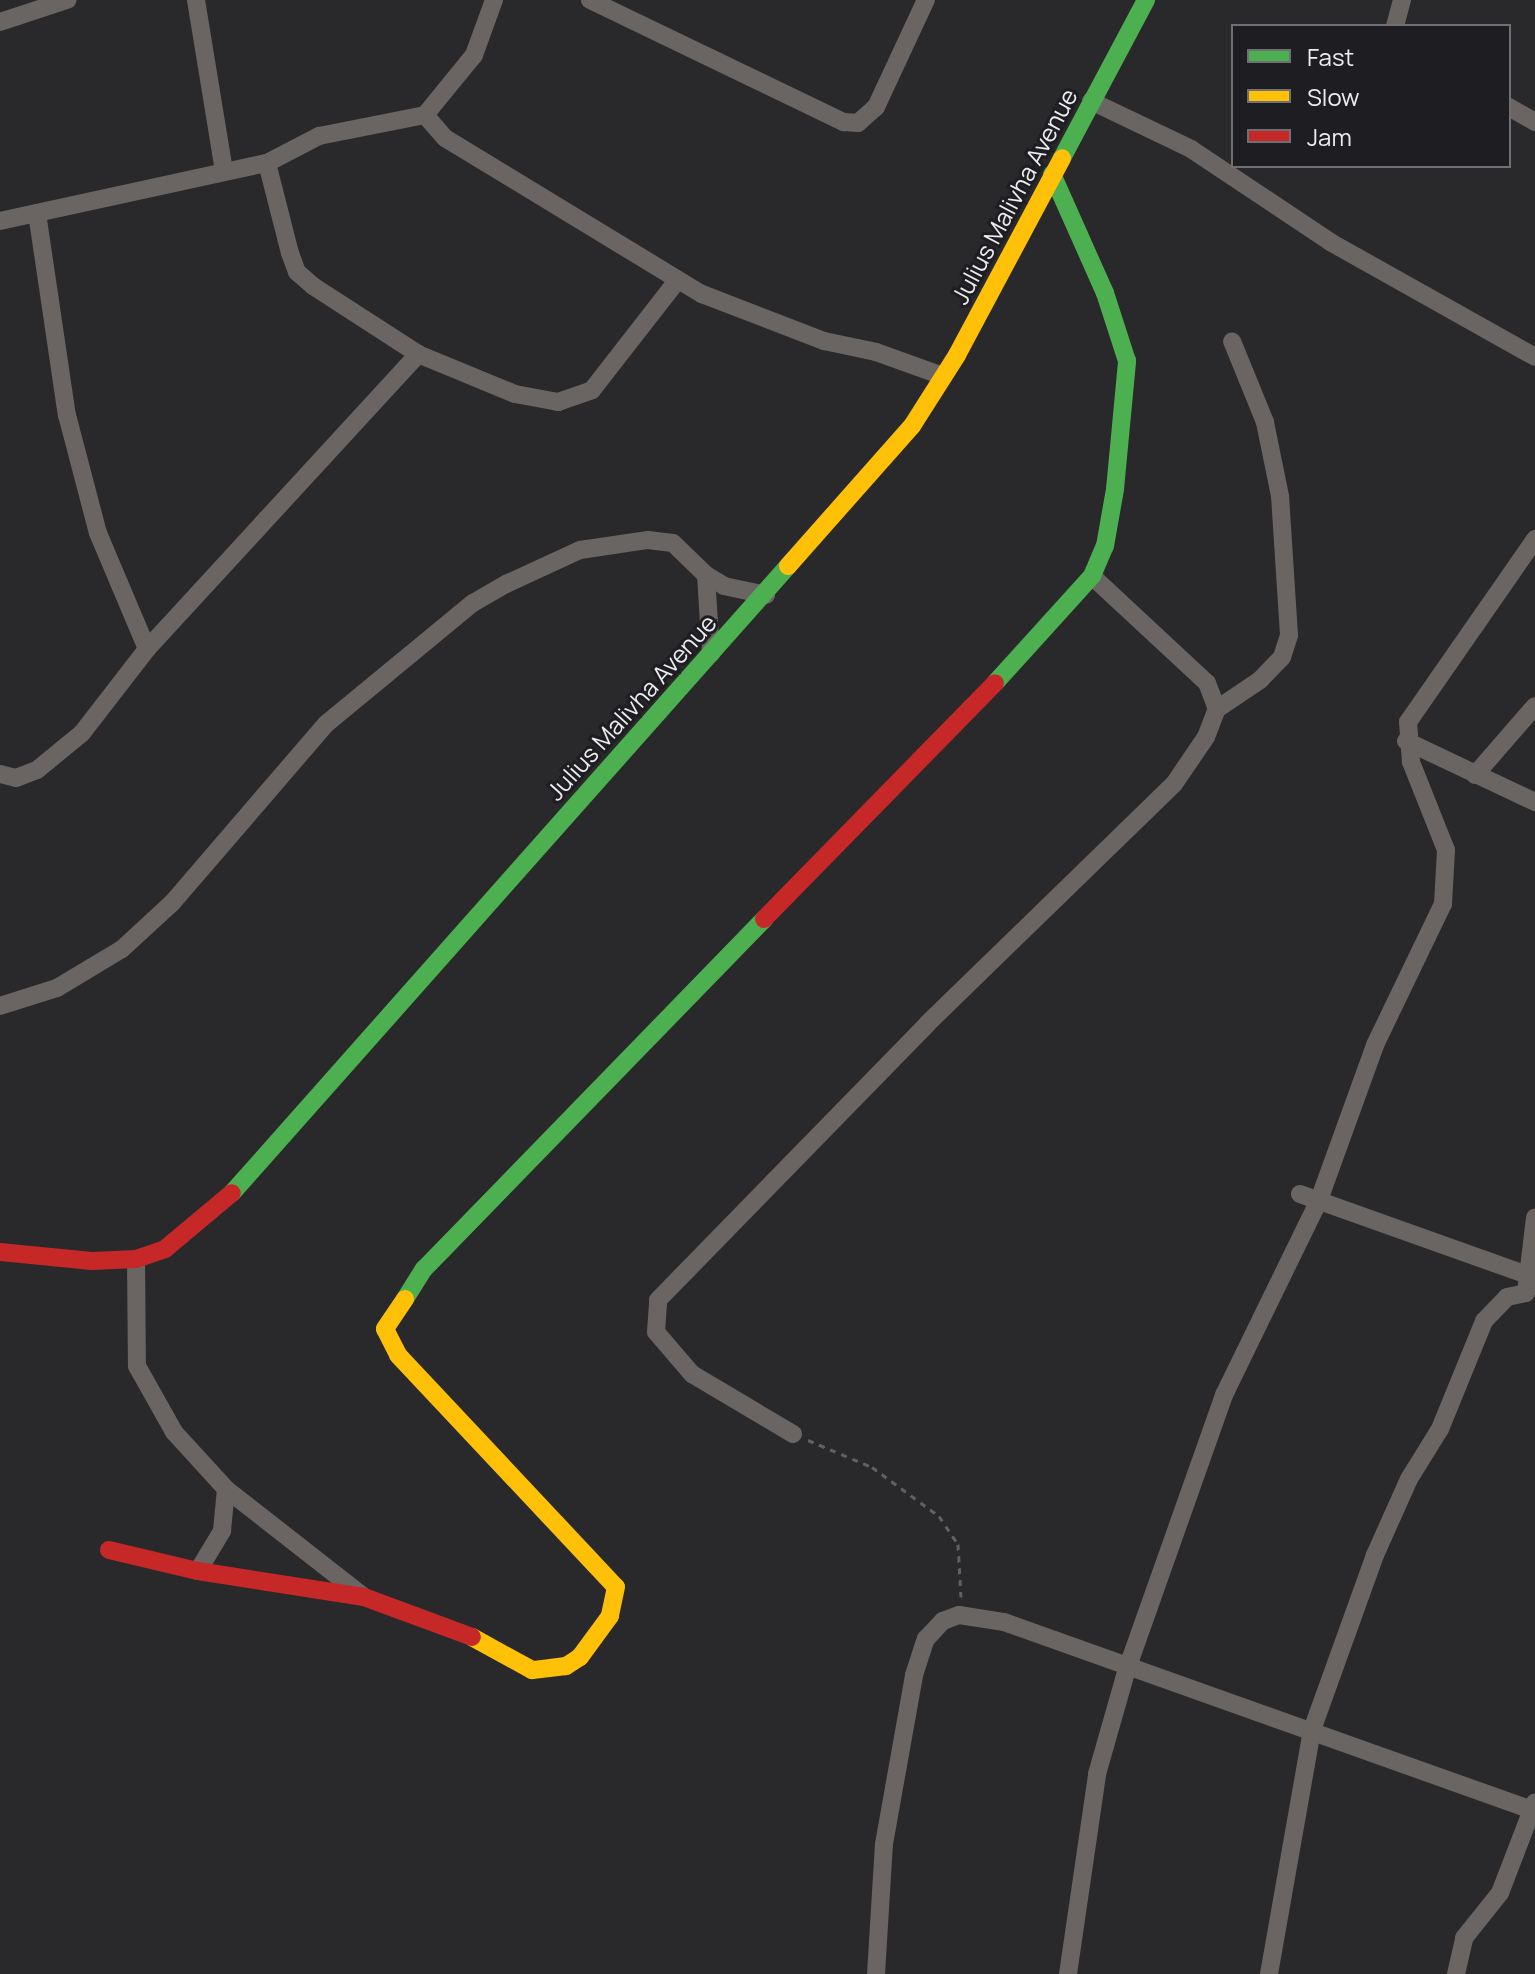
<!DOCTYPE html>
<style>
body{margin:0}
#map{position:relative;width:1535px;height:1974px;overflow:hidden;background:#29282b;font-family:Manrope,sans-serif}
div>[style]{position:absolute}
.path>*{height:3px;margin-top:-1.5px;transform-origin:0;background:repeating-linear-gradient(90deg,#635f60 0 6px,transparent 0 12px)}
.street>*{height:18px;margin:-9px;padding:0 9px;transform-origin:9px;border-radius:9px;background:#6a6463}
.fast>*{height:18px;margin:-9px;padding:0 9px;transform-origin:9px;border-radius:9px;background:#4caf50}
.slow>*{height:18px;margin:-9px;padding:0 9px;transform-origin:9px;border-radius:9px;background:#ffc107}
.jam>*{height:18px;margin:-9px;padding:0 9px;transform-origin:9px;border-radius:9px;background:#c62828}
span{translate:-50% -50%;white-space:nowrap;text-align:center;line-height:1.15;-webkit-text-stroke:6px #1e1e22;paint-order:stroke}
.street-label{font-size:24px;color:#ececef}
.legend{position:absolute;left:1231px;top:24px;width:280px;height:144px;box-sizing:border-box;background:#1e1e22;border:2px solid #707074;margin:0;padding:10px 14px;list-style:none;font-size:24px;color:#ececef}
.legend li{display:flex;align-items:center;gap:16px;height:40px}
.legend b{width:40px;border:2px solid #707074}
</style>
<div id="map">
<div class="path">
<div style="left:808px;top:1440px;width:69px;rotate:22.9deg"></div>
<div style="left:872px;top:1467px;width:83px;rotate:36.2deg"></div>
<div style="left:939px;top:1516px;width:34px;rotate:56deg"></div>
<div style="left:958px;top:1544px;width:53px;rotate:86.8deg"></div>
</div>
<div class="street">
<div style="left:196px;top:0;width:173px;rotate:80.7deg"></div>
<div style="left:494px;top:0;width:59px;rotate:110deg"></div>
<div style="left:474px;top:55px;width:77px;rotate:129.2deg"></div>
<div style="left:425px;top:115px;width:30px;rotate:49deg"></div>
<div style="left:445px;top:138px;width:301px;rotate:31.3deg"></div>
<div style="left:702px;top:294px;width:131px;rotate:21.1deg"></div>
<div style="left:824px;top:341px;width:53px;rotate:11.9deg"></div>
<div style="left:876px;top:352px;width:71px;rotate:19.7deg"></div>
<div style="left:590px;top:0;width:282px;rotate:25.7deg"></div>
<div style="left:844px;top:122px;width:14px;rotate:4deg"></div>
<div style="left:858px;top:123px;width:24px;rotate:-42deg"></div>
<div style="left:876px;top:107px;width:118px;rotate:-65deg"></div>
<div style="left:0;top:22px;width:71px;rotate:-18.2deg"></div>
<div style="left:1395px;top:26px;width:27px;rotate:-75deg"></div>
<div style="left:1091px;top:101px;width:111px;rotate:25.6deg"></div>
<div style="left:1191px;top:149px;width:169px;rotate:33.7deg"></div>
<div style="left:1332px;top:243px;width:233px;rotate:29.3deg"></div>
<div style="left:1509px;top:107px;width:30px;rotate:30deg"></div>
<div style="left:267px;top:163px;width:93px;rotate:75.7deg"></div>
<div style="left:290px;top:253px;width:20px;rotate:70deg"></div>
<div style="left:297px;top:272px;width:21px;rotate:41deg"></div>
<div style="left:313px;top:286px;width:125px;rotate:32.9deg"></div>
<div style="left:418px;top:354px;width:105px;rotate:22.4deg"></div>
<div style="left:515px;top:394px;width:44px;rotate:10.5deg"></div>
<div style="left:558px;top:402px;width:36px;rotate:-19deg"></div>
<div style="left:592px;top:390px;width:138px;rotate:-52.1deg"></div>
<div style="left:37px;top:213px;width:204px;rotate:81.6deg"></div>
<div style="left:67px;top:415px;width:122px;rotate:75.3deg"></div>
<div style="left:98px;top:533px;width:126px;rotate:67.1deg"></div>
<div style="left:0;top:221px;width:273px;rotate:-12.3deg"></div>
<div style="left:267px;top:163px;width:59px;rotate:-27.4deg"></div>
<div style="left:319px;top:136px;width:108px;rotate:-11.2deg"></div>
<div style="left:706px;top:575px;width:21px;rotate:31deg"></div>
<div style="left:724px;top:586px;width:43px;rotate:12.1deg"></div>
<div style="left:1217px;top:709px;width:52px;rotate:-34deg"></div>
<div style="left:1260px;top:680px;width:32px;rotate:-46deg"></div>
<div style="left:1282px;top:657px;width:23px;rotate:-72deg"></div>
<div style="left:1289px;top:635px;width:139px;rotate:-93.7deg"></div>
<div style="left:1280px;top:496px;width:76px;rotate:-101.5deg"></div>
<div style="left:1265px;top:422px;width:87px;rotate:-112.2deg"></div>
<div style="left:1406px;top:741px;width:143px;rotate:25.3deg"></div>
<div style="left:0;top:774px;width:16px;rotate:14deg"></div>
<div style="left:16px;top:778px;width:22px;rotate:-21deg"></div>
<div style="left:37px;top:770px;width:58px;rotate:-39.4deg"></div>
<div style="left:82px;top:733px;width:106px;rotate:-52.3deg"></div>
<div style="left:147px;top:649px;width:401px;rotate:-47.4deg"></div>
<div style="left:1475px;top:775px;width:91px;rotate:-49deg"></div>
<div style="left:0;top:1006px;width:60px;rotate:-17.5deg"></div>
<div style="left:57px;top:988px;width:76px;rotate:-31deg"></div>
<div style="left:122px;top:949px;width:68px;rotate:-42.6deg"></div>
<div style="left:172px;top:903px;width:236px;rotate:-49.3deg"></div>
<div style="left:326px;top:724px;width:190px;rotate:-39.5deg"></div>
<div style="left:473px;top:603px;width:38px;rotate:-30deg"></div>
<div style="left:506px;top:584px;width:81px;rotate:-24.7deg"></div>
<div style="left:580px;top:550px;width:69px;rotate:-8.4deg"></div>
<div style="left:648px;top:540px;width:25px;rotate:7deg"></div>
<div style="left:673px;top:543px;width:46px;rotate:44.1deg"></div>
<div style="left:706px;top:575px;width:79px;rotate:86.4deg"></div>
<div style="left:1300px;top:1194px;width:241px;rotate:19.6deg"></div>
<div style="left:136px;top:1259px;width:107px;rotate:89.5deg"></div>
<div style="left:137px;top:1366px;width:76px;rotate:60.7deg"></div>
<div style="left:174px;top:1432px;width:77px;rotate:47.6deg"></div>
<div style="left:226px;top:1489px;width:175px;rotate:38deg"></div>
<div style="left:793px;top:1434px;width:117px;rotate:-149.3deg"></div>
<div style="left:692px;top:1374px;width:55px;rotate:-130.6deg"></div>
<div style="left:656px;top:1332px;width:32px;rotate:-86deg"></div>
<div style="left:658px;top:1300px;width:385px;rotate:-45.7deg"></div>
<div style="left:927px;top:1024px;width:344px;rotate:-44.2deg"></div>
<div style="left:1174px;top:784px;width:57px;rotate:-55.8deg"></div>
<div style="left:1206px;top:737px;width:30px;rotate:-69deg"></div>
<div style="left:1217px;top:709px;width:28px;rotate:-111deg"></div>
<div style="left:1207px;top:683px;width:157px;rotate:-137.1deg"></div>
<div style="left:198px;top:1571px;width:47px;rotate:-59deg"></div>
<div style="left:222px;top:1531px;width:42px;rotate:-84.6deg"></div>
<div style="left:876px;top:1974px;width:130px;rotate:-86.5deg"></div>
<div style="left:884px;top:1844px;width:172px;rotate:-79.9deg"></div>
<div style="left:914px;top:1675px;width:38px;rotate:-72deg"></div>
<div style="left:926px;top:1639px;width:25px;rotate:-47deg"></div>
<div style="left:943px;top:1621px;width:17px;rotate:-21deg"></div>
<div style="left:959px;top:1615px;width:46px;rotate:8.8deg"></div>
<div style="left:1004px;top:1622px;width:560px;rotate:19.6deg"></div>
<div style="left:1068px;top:1974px;width:202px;rotate:-81.7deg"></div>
<div style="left:1097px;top:1774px;width:109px;rotate:-74.1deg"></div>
<div style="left:1127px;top:1669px;width:291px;rotate:-70.5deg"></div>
<div style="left:1224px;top:1395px;width:217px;rotate:-64deg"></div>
<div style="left:1319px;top:1200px;width:165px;rotate:-70.1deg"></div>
<div style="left:1375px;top:1045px;width:157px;rotate:-64.3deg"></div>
<div style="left:1443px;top:904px;width:54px;rotate:-86.8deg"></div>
<div style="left:1446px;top:850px;width:95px;rotate:-111.7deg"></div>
<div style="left:1411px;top:762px;width:40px;rotate:-94.3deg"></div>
<div style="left:1408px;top:722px;width:223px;rotate:-55.2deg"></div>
<div style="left:1269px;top:1974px;width:248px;rotate:-80deg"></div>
<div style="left:1312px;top:1730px;width:186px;rotate:-70.2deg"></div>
<div style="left:1375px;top:1555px;width:83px;rotate:-65.9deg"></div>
<div style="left:1409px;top:1479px;width:59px;rotate:-58.2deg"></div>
<div style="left:1440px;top:1429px;width:117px;rotate:-67.8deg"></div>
<div style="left:1484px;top:1321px;width:33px;rotate:-46deg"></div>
<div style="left:1507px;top:1297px;width:19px;rotate:-12deg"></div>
<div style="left:1526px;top:1293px;width:76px;rotate:-83.2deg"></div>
<div style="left:1456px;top:1974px;width:37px;rotate:-77deg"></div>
<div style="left:1464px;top:1938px;width:58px;rotate:-51.3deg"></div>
<div style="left:1500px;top:1893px;width:97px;rotate:-69deg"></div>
</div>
<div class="fast">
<div style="left:1062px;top:158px;width:179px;rotate:-62deg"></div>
<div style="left:995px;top:683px;width:144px;rotate:-47.8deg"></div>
<div style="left:1092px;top:576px;width:33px;rotate:-67deg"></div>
<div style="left:1105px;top:546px;width:58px;rotate:-80deg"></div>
<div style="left:1115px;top:489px;width:129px;rotate:-84.6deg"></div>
<div style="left:1127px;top:361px;width:71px;rotate:-107.9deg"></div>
<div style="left:1105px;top:293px;width:130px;rotate:-114deg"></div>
<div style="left:232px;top:1193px;width:838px;rotate:-48.43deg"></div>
<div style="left:405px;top:1299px;width:36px;rotate:-58deg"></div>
<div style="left:424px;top:1269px;width:488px;rotate:-45.8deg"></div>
</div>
<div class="slow">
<div style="left:788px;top:566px;width:187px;rotate:-48.5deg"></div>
<div style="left:912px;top:426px;width:84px;rotate:-57.6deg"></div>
<div style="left:957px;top:355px;width:223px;rotate:-61.9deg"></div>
<div style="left:405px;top:1299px;width:36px;rotate:124deg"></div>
<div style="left:385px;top:1329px;width:29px;rotate:63deg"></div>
<div style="left:398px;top:1355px;width:318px;rotate:46.8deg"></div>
<div style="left:616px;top:1587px;width:30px;rotate:102deg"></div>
<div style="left:610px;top:1616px;width:51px;rotate:126.2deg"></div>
<div style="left:580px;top:1657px;width:17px;rotate:147deg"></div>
<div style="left:566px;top:1666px;width:34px;rotate:173deg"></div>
<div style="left:532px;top:1670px;width:68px;rotate:-151.2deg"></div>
</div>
<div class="jam">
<div style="left:764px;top:919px;width:330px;rotate:-45.6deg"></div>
<div style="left:0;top:1252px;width:92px;rotate:5.6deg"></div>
<div style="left:92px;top:1261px;width:44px;rotate:-2.6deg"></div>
<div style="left:136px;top:1259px;width:31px;rotate:-19deg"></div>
<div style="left:165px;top:1249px;width:87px;rotate:-39.9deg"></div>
<div style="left:109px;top:1550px;width:91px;rotate:13.3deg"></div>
<div style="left:198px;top:1571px;width:168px;rotate:8.9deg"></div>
<div style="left:364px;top:1597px;width:115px;rotate:20.3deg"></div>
</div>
<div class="street-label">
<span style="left:1014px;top:196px;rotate:-62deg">Julius Malivha Avenue</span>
<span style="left:631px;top:707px;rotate:-48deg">Julius Malivha Avenue</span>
</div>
<ul class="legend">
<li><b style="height:10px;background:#4caf50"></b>Fast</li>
<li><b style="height:10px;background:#ffc107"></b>Slow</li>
<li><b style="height:10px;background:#c62828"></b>Jam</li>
</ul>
</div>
